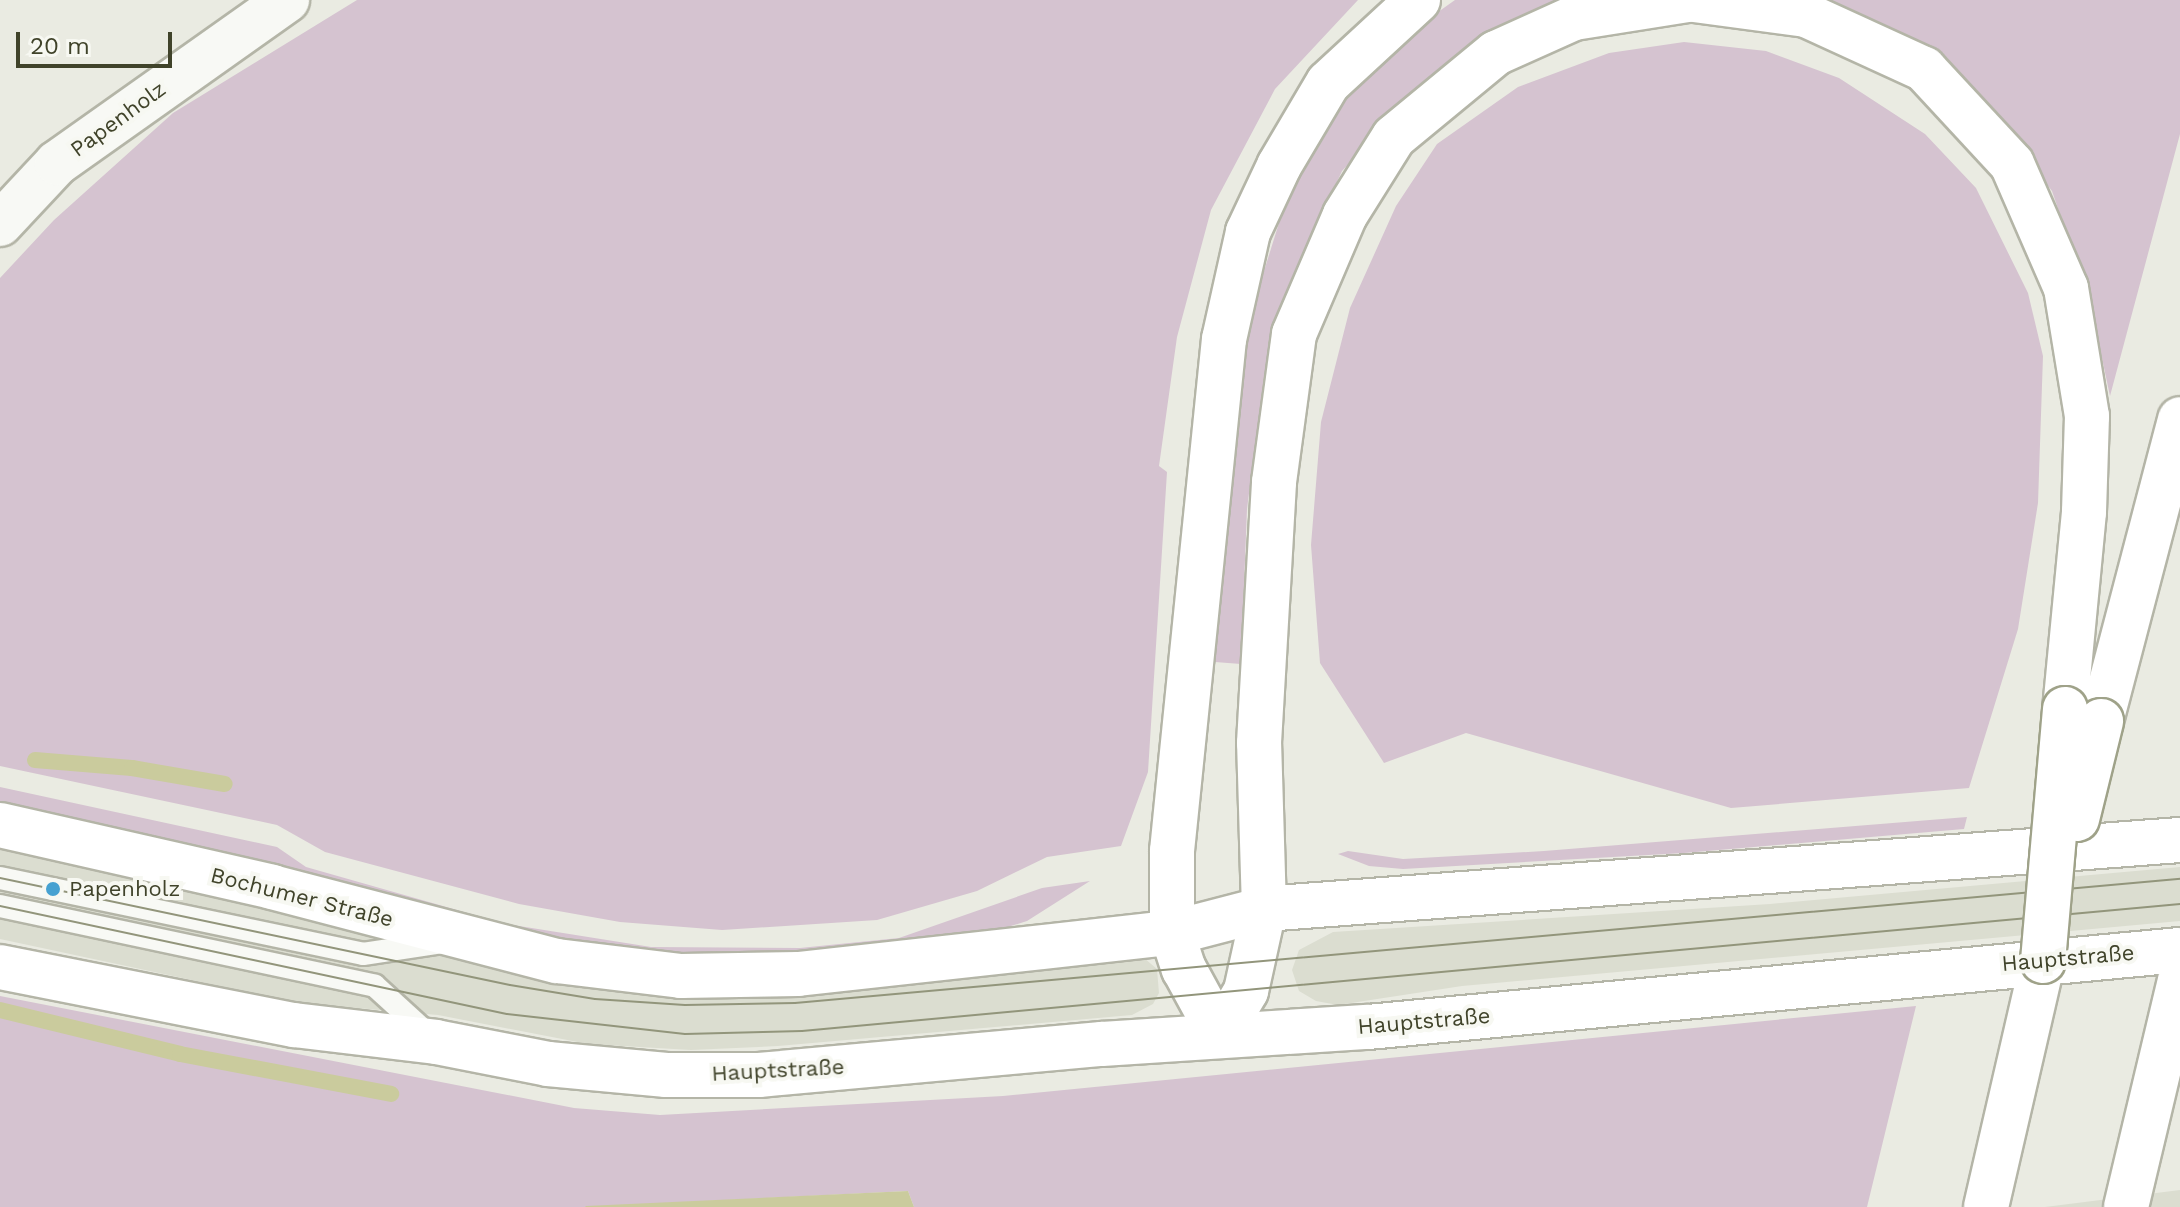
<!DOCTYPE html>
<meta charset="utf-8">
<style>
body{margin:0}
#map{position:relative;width:2180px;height:1207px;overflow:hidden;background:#eaebe2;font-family:"Work Sans",sans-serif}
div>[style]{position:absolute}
.built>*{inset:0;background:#dbddd0}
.green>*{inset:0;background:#d5c3d0}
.water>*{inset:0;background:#cacb9d}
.stream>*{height:16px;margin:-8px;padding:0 8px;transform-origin:8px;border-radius:8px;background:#cacb9d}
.roads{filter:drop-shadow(2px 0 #b4b5a7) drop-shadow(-2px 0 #b4b5a7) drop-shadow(0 2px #b4b5a7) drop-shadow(0 -2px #b4b5a7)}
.lane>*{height:22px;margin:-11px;padding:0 11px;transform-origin:11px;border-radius:11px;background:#f8f9f5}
.street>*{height:44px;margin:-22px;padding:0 22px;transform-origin:22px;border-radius:22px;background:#f8f9f5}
.primary>*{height:44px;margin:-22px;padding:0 22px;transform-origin:22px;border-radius:22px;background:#fff}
.highway>*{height:44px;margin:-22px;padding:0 22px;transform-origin:22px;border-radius:22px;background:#fff}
.tram>*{height:2px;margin:-1px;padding:0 1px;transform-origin:1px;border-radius:1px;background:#92957b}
.bridges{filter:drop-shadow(2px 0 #9fa289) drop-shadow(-2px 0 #9fa289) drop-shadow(0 2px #9fa289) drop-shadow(0 -2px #9fa289)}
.highway-bridge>*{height:44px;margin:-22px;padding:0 22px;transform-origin:22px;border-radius:22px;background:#fff}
.dots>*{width:22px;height:22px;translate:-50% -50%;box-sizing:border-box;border:4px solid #f7f8f2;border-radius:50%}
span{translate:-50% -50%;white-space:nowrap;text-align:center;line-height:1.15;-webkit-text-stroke:8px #f7f8f2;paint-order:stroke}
.street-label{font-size:22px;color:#40432a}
.poi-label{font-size:22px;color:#40432a}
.left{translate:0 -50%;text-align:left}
.scale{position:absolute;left:16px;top:32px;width:156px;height:36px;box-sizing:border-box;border:4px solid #40432a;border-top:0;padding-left:10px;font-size:24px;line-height:28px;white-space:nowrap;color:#40432a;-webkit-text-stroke:6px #f7f8f2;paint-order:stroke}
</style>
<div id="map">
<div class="built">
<div style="clip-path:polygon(0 846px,268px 901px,513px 966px,1144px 958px,1157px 969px,1159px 993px,1153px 1004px,1132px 1015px,778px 1046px,691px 1050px,588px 1044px,438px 1015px,299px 1003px,0 939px)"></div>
<div style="clip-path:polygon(2180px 867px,2180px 921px,1462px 986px,1338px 1005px,1316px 1001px,1299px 991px,1292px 970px,1299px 950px,1333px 932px,1770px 904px)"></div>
<div style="clip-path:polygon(2180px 1190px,2180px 1207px,2045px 1207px)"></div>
</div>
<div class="green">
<div style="clip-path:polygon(357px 0,1358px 0,1275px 89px,1211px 210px,1177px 337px,1159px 466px,1167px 472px,1148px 772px,1121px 846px,1047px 857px,977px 891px,877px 920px,722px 930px,620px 922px,519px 904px,325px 852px,277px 825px,0 766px,0 278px,54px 220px,173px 113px)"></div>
<div style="clip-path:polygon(1455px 0,1573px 0,1514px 22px,1425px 81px,1342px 171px,1290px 282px,1264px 377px,1247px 509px,1241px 664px,1215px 662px,1244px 335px,1289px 191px,1336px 107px,1417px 27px)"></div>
<div style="clip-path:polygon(1815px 0,2180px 0,2180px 134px,2110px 396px,2090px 302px,2052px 191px,1967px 82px,1879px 23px)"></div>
<div style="clip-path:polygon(1684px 42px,1766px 51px,1839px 78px,1925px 134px,1976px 188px,2028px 293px,2043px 356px,2038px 503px,2018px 629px,1969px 788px,1731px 808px,1466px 733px,1384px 763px,1320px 663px,1311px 545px,1321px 422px,1350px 308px,1396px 206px,1437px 144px,1518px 87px,1609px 53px)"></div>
<div style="clip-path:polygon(0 787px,277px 847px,306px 867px,506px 924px,651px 947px,800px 948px,899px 938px,1042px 888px,1090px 881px,1027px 921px,989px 933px,781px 960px,610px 952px,0 810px)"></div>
<div style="clip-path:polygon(1967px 817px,1964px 829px,1684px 853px,1403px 869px,1369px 866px,1338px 854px,1348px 851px,1403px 859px,1544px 851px)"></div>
<div style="clip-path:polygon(0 996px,574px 1108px,660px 1115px,1003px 1096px,1916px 1006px,1867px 1207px,914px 1207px,908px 1191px,585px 1207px,0 1207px)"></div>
</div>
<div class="water">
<div style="clip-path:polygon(908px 1191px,914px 1207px,585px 1207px,586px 1206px)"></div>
</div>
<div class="stream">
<div style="left:35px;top:760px;width:97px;rotate:4.7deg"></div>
<div style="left:132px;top:768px;width:94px;rotate:9.8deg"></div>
<div style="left:0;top:1010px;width:185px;rotate:13.7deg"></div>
<div style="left:180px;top:1054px;width:215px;rotate:10.7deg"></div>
</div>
<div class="roads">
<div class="lane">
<div style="left:0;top:878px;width:371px;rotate:11.8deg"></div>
<div style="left:363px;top:954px;width:80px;rotate:-8.6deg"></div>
<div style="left:0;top:906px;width:383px;rotate:12deg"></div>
<div style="left:375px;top:986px;width:76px;rotate:42.3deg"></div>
</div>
<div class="street">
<div style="left:0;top:224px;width:83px;rotate:-46.9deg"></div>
<div style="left:57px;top:163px;width:282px;rotate:-35.3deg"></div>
</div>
<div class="primary">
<div style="left:0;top:825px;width:279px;rotate:12.8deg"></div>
<div style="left:272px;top:887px;width:294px;rotate:14.6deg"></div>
<div style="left:557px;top:961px;width:125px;rotate:6.9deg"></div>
<div style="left:681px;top:976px;width:117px;rotate:-1deg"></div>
<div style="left:798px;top:974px;width:376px;rotate:-6.3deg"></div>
<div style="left:1172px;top:933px;width:95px;rotate:-14.6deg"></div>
<div style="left:1264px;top:909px;width:919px;rotate:-4.31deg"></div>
<div style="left:0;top:967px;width:300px;rotate:11.2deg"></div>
<div style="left:294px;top:1025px;width:143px;rotate:6.8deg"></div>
<div style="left:436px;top:1042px;width:114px;rotate:11.1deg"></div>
<div style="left:548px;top:1064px;width:119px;rotate:5.3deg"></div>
<div style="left:666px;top:1075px;width:93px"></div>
<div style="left:759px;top:1075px;width:344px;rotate:-5.2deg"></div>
<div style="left:1102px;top:1044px;width:267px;rotate:-3.7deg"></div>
<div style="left:1368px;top:1027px;width:816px;rotate:-5.42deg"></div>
</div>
<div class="highway">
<div style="left:1418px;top:0;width:122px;rotate:137.3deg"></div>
<div style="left:1328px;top:83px;width:96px;rotate:120.6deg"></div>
<div style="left:1279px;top:166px;width:73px;rotate:115.2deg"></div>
<div style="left:1248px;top:232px;width:110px;rotate:102.6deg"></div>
<div style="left:1224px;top:339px;width:515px;rotate:95.8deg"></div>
<div style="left:1172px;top:851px;width:82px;rotate:90deg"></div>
<div style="left:1172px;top:933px;width:38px;rotate:72deg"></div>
<div style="left:1184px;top:969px;width:75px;rotate:61.4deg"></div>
<div style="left:1220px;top:1035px;width:51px;rotate:-59.4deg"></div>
<div style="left:1246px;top:991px;width:84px;rotate:-77.6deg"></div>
<div style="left:1264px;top:909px;width:166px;rotate:-91.7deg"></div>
<div style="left:1259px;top:743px;width:261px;rotate:-86.7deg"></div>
<div style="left:1274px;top:482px;width:149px;rotate:-82.3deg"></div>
<div style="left:1294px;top:334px;width:129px;rotate:-66.8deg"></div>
<div style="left:1345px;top:215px;width:92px;rotate:-57.9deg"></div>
<div style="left:1394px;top:137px;width:132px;rotate:-39.5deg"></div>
<div style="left:1496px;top:53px;width:85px;rotate:-24.2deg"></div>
<div style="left:1574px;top:18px;width:115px;rotate:-9deg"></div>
<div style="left:1694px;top:0;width:113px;rotate:7.6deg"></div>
<div style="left:1806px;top:15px;width:130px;rotate:24.6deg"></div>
<div style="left:1924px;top:69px;width:129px;rotate:47.2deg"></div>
<div style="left:2012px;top:164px;width:135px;rotate:66.5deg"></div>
<div style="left:2066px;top:288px;width:130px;rotate:80.7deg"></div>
<div style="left:2087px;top:416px;width:96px;rotate:91.8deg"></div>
<div style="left:2084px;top:512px;width:198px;rotate:95.5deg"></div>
<div style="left:2101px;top:721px;width:312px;rotate:-75.3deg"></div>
<div style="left:1986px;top:1207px;width:253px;rotate:-77deg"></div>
<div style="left:2126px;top:1207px;width:233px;rotate:-76.6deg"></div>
</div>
</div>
<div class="tram">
<div style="left:0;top:878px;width:521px;rotate:11.85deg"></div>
<div style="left:510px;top:985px;width:86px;rotate:9.4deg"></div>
<div style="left:595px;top:999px;width:90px;rotate:3.8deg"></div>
<div style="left:685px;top:1005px;width:110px;rotate:-1deg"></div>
<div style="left:795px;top:1003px;width:1391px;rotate:-5.12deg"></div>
<div style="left:0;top:906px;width:518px;rotate:12.03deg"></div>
<div style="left:507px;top:1014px;width:179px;rotate:6.4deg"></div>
<div style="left:685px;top:1034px;width:117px;rotate:-1.5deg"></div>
<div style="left:802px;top:1031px;width:1384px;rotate:-5.27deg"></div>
</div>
<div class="bridges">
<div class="highway-bridge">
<div style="left:2077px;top:819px;width:101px;rotate:-76.2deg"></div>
<div style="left:2043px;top:961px;width:253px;rotate:-85deg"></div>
</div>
</div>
<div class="dots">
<div style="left:53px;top:889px;background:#46a1d1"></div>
</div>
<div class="street-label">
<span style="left:118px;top:119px;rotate:-36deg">Papenholz</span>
<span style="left:302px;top:897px;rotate:14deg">Bochumer Straße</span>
<span style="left:2068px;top:958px;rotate:-5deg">Hauptstraße</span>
<span style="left:1424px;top:1021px;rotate:-5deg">Hauptstraße</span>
<span style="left:778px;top:1070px;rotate:-3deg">Hauptstraße</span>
</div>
<div class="poi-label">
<span class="left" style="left:69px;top:889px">Papenholz</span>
</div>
<div class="scale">20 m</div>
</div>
